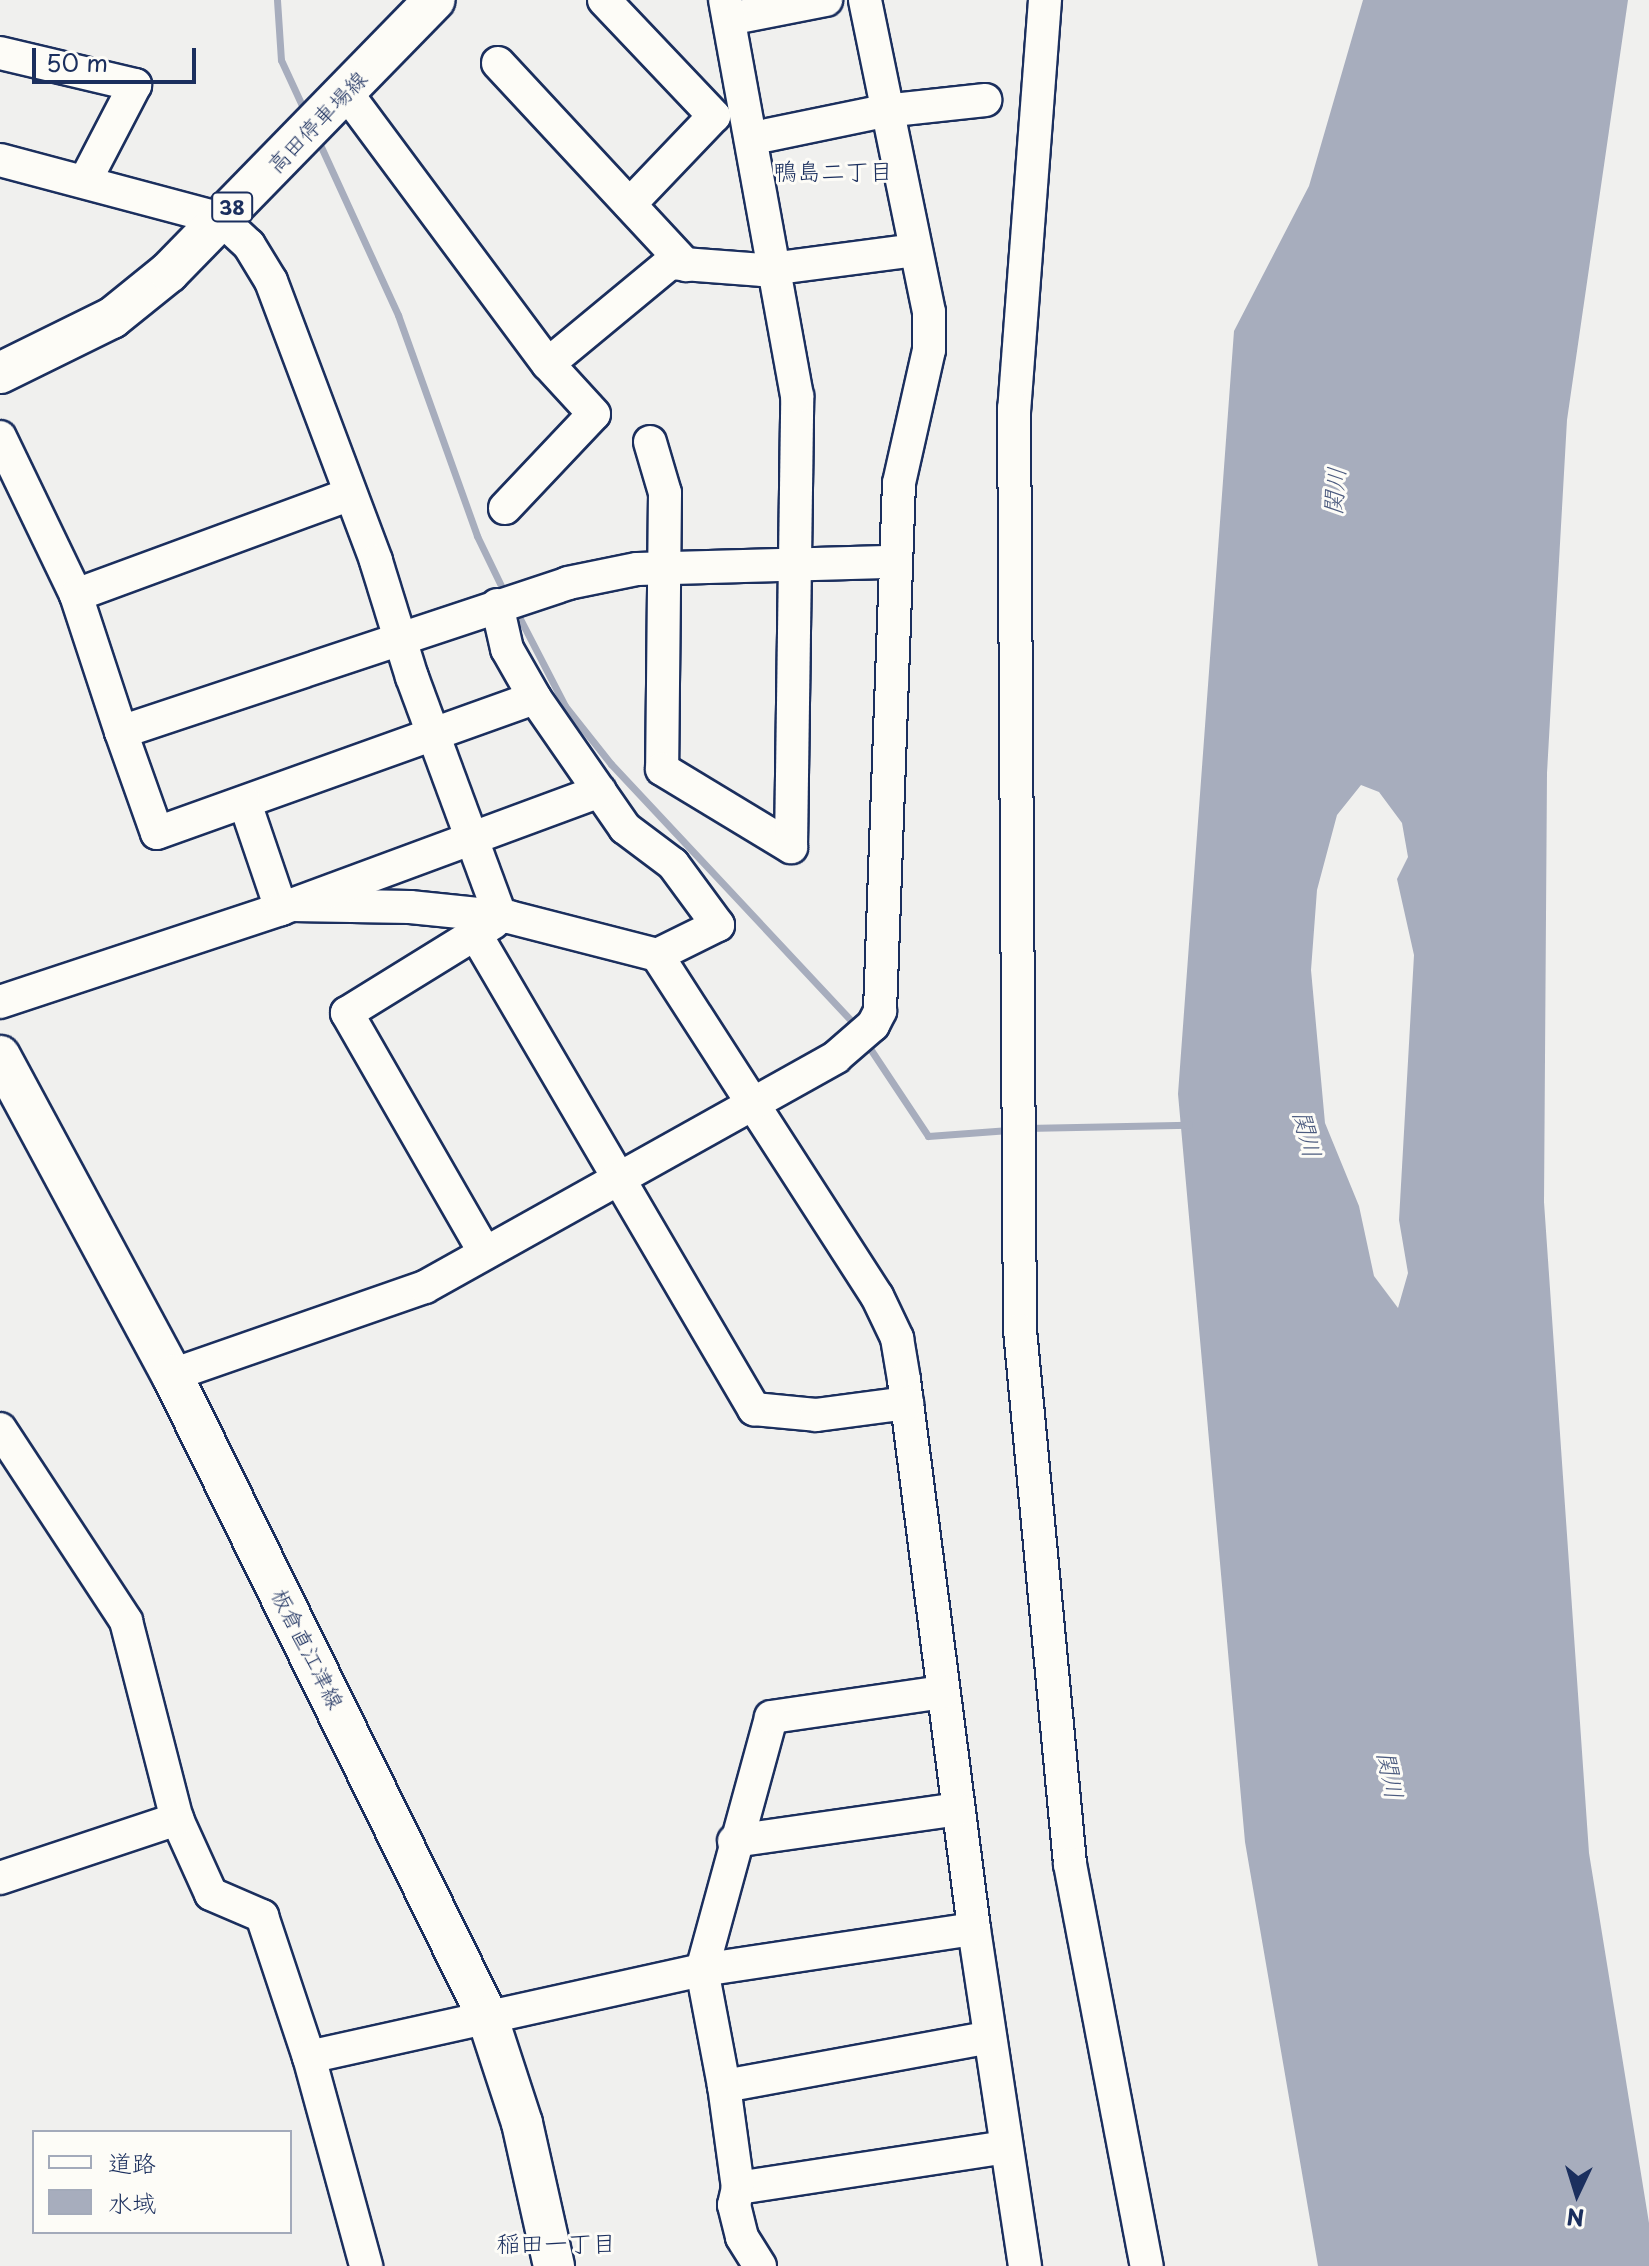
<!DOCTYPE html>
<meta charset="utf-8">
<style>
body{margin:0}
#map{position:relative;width:1649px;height:2266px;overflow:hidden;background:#f0f0ee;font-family:"Playpen Sans","Klee One",sans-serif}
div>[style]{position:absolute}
.water>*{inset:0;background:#a7adbd}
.stream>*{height:7px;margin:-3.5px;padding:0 3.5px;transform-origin:3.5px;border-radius:3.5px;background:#a7adbd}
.roads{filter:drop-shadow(2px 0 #1b2f5e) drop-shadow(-2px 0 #1b2f5e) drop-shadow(0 2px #1b2f5e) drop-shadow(0 -2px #1b2f5e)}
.minor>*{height:32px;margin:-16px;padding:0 16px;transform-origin:16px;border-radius:16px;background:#fdfcf7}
.major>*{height:40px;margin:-20px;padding:0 20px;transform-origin:20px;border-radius:20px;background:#fdfcf7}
span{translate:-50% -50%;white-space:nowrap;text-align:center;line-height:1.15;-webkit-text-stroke:6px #fdfcf7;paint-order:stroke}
.shield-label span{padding:2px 6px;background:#fdfcf7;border:2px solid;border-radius:6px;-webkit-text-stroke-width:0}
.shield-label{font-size:20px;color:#1b2f5e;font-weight:700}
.street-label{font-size:22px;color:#1b2f5e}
.neighbourhood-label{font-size:24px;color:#1b2f5e}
.water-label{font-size:24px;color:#4c5b7f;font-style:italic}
.legend{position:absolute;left:32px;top:2130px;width:260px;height:104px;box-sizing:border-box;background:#fdfcf7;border:2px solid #a3aaba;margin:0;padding:10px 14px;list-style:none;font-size:24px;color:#1b2f5e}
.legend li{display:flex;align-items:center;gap:16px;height:40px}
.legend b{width:40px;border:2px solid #a3aaba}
.north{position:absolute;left:1537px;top:2154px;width:80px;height:80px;-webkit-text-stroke:6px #fdfcf7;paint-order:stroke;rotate:184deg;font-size:22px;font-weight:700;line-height:32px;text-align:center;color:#1b2f5e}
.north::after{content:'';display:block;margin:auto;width:28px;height:36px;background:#1b2f5e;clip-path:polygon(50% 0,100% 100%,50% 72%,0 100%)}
.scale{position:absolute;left:32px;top:48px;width:164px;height:36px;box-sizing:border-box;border:4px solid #1b2f5e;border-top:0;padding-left:10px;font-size:24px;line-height:28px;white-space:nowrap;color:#1b2f5e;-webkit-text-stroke:6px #fdfcf7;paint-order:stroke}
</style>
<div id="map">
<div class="water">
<div style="clip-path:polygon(evenodd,1363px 0,1628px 0,1567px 420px,1547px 773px,1544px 1202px,1589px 1853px,1649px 2223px,1649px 2266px,1318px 2266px,1245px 1842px,1178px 1094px,1234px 331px,1309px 186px,1363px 0,1361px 785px,1379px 792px,1402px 823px,1408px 857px,1397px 879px,1414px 955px,1399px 1220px,1408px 1273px,1398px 1308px,1374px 1276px,1359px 1206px,1325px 1123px,1311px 970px,1317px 890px,1337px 815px,1361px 785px)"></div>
</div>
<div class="stream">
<div style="left:277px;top:0;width:60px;rotate:86.2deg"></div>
<div style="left:281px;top:60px;width:57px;rotate:65.2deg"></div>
<div style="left:317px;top:138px;width:195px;rotate:65.4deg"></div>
<div style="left:398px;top:315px;width:235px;rotate:70.3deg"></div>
<div style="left:477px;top:536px;width:67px;rotate:64.2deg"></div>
<div style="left:515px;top:609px;width:109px;rotate:62.7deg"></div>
<div style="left:565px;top:706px;width:74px;rotate:51.6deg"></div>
<div style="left:611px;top:764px;width:360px;rotate:46.9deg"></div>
<div style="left:865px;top:1041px;width:114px;rotate:56.4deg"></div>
<div style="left:928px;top:1136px;width:81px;rotate:-4.2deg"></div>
<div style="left:1026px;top:1128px;width:163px;rotate:-1.1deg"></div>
</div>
<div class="roads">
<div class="minor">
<div style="left:604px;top:0;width:160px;rotate:46.5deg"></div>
<div style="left:714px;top:116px;width:122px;rotate:133.7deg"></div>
<div style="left:1045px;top:0;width:409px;rotate:94.3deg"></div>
<div style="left:1014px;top:408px;width:922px;rotate:89.63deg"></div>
<div style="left:1020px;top:1330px;width:536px;rotate:84.65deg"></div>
<div style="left:1070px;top:1864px;width:409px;rotate:79.2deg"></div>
<div style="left:729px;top:19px;width:99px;rotate:-11.1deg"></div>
<div style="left:0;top:53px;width:139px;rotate:13.3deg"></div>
<div style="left:135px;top:85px;width:106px;rotate:117.5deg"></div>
<div style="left:498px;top:63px;width:276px;rotate:47.1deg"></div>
<div style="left:345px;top:91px;width:340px;rotate:53.4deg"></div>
<div style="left:548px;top:364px;width:158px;rotate:-39.6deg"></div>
<div style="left:670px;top:263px;width:93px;rotate:4.3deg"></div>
<div style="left:763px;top:270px;width:153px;rotate:-7.5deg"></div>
<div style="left:768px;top:135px;width:118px;rotate:-11.7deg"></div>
<div style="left:884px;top:111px;width:102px;rotate:-6.2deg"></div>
<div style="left:0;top:160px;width:229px;rotate:14.9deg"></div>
<div style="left:221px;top:219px;width:38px;rotate:43deg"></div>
<div style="left:249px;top:245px;width:42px;rotate:58.6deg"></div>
<div style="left:271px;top:281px;width:299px;rotate:69.4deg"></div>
<div style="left:376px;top:561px;width:121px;rotate:72.8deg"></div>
<div style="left:412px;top:677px;width:256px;rotate:69.7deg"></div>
<div style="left:0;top:437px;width:175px;rotate:64.3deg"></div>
<div style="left:76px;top:595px;width:144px;rotate:71.8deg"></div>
<div style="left:121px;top:732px;width:471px;rotate:-18.4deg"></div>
<div style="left:568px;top:583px;width:70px;rotate:-11.5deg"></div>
<div style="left:637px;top:569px;width:258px;rotate:-1.6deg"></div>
<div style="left:650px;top:442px;width:53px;rotate:73.6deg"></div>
<div style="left:665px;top:493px;width:276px;rotate:90.6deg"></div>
<div style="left:662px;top:769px;width:151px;rotate:31.2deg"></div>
<div style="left:791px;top:847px;width:451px;rotate:-89.2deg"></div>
<div style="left:797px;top:396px;width:402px;rotate:-100.3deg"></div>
<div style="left:505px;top:508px;width:129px;rotate:-46.6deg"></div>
<div style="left:594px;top:414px;width:68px;rotate:-132.6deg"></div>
<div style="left:76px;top:595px;width:290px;rotate:-20.2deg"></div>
<div style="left:535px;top:698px;width:158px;rotate:55.3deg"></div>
<div style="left:625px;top:828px;width:60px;rotate:36.9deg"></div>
<div style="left:673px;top:864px;width:76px;rotate:53.6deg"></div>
<div style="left:718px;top:925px;width:68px;rotate:153.8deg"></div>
<div style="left:121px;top:732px;width:107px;rotate:70.4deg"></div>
<div style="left:157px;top:833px;width:401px;rotate:-19.7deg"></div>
<div style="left:535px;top:698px;width:56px;rotate:-119.7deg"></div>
<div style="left:507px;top:649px;width:45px;rotate:-102.8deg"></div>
<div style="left:245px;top:803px;width:112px;rotate:71.2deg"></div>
<div style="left:293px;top:905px;width:117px;rotate:1deg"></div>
<div style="left:410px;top:907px;width:100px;rotate:5.8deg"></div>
<div style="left:509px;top:917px;width:153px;rotate:14.4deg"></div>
<div style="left:657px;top:955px;width:406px;rotate:57.2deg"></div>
<div style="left:877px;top:1296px;width:47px;rotate:64.5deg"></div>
<div style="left:897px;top:1338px;width:43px;rotate:80.5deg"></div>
<div style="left:904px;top:1380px;width:553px;rotate:82.73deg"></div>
<div style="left:974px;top:1929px;width:341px;rotate:81.4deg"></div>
<div style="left:476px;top:935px;width:550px;rotate:59.61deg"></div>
<div style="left:754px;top:1409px;width:62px;rotate:5.5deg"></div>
<div style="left:816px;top:1415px;width:92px;rotate:-7.5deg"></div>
<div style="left:0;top:1002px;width:296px;rotate:-18.3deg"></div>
<div style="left:281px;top:909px;width:340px;rotate:-20.3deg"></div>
<div style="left:485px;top:1253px;width:277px;rotate:-119.9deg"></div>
<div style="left:347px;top:1013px;width:172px;rotate:-31.7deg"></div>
<div style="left:172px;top:1375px;width:268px;rotate:-19.2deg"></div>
<div style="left:425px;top:1287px;width:471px;rotate:-29.2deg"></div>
<div style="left:836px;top:1057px;width:49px;rotate:-40.9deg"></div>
<div style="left:873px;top:1025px;width:16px;rotate:-63deg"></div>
<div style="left:880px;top:1011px;width:528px;rotate:-87.94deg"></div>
<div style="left:899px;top:483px;width:136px;rotate:-77.3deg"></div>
<div style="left:929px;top:350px;width:38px;rotate:-90deg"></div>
<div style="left:929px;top:312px;width:318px;rotate:-101.6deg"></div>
<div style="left:0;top:1429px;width:230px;rotate:56.7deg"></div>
<div style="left:126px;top:1621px;width:204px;rotate:75.6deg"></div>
<div style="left:177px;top:1819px;width:82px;rotate:65.6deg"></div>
<div style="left:211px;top:1894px;width:56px;rotate:23.3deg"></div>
<div style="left:262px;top:1916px;width:149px;rotate:71.6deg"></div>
<div style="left:309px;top:2057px;width:217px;rotate:74.7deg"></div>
<div style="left:734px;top:1841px;width:226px;rotate:-8.1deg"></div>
<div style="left:0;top:1878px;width:187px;rotate:-18.4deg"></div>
<div style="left:309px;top:2057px;width:403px;rotate:-12.5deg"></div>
<div style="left:702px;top:1970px;width:275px;rotate:-8.6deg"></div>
<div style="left:724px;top:2086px;width:270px;rotate:-10.4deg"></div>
<div style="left:738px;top:2188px;width:271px;rotate:-8.7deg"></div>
<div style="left:760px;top:2266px;width:34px;rotate:-122deg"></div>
<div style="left:742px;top:2237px;width:33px;rotate:-104deg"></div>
<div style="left:734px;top:2205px;width:17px;rotate:-77deg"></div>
<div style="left:738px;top:2188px;width:103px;rotate:-97.8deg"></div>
<div style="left:724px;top:2086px;width:118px;rotate:-100.7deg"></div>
<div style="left:702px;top:1970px;width:262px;rotate:-74.7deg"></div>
<div style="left:771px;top:1717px;width:174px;rotate:-8.3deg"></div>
</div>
<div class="major">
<div style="left:0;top:373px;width:125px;rotate:-26.2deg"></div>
<div style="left:112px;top:318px;width:73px;rotate:-38.9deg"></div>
<div style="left:169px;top:272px;width:380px;rotate:-45.7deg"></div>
<div style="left:0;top:1056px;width:362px;rotate:61.7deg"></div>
<div style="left:172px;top:1375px;width:714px;rotate:63.83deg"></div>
<div style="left:487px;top:2016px;width:113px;rotate:71.9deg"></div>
<div style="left:522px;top:2123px;width:147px;rotate:77.4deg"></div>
</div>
</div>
<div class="shield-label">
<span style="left:232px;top:207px">38</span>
</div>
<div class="street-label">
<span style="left:316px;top:121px;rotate:-46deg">高田停車場線</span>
<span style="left:309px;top:1648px;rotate:63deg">板倉直江津線</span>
</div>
<div class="neighbourhood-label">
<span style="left:833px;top:171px">鴨島二丁目</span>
<span style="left:556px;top:2243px">稲田一丁目</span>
</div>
<div class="water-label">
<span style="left:1334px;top:491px;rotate:-85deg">関川</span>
<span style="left:1308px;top:1134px;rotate:76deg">関川</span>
<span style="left:1391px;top:1775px;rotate:79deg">関川</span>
</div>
<ul class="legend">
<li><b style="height:10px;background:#fdfcf7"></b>道路</li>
<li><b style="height:22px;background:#a7adbd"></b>水域</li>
</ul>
<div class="north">N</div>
<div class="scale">50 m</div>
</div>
